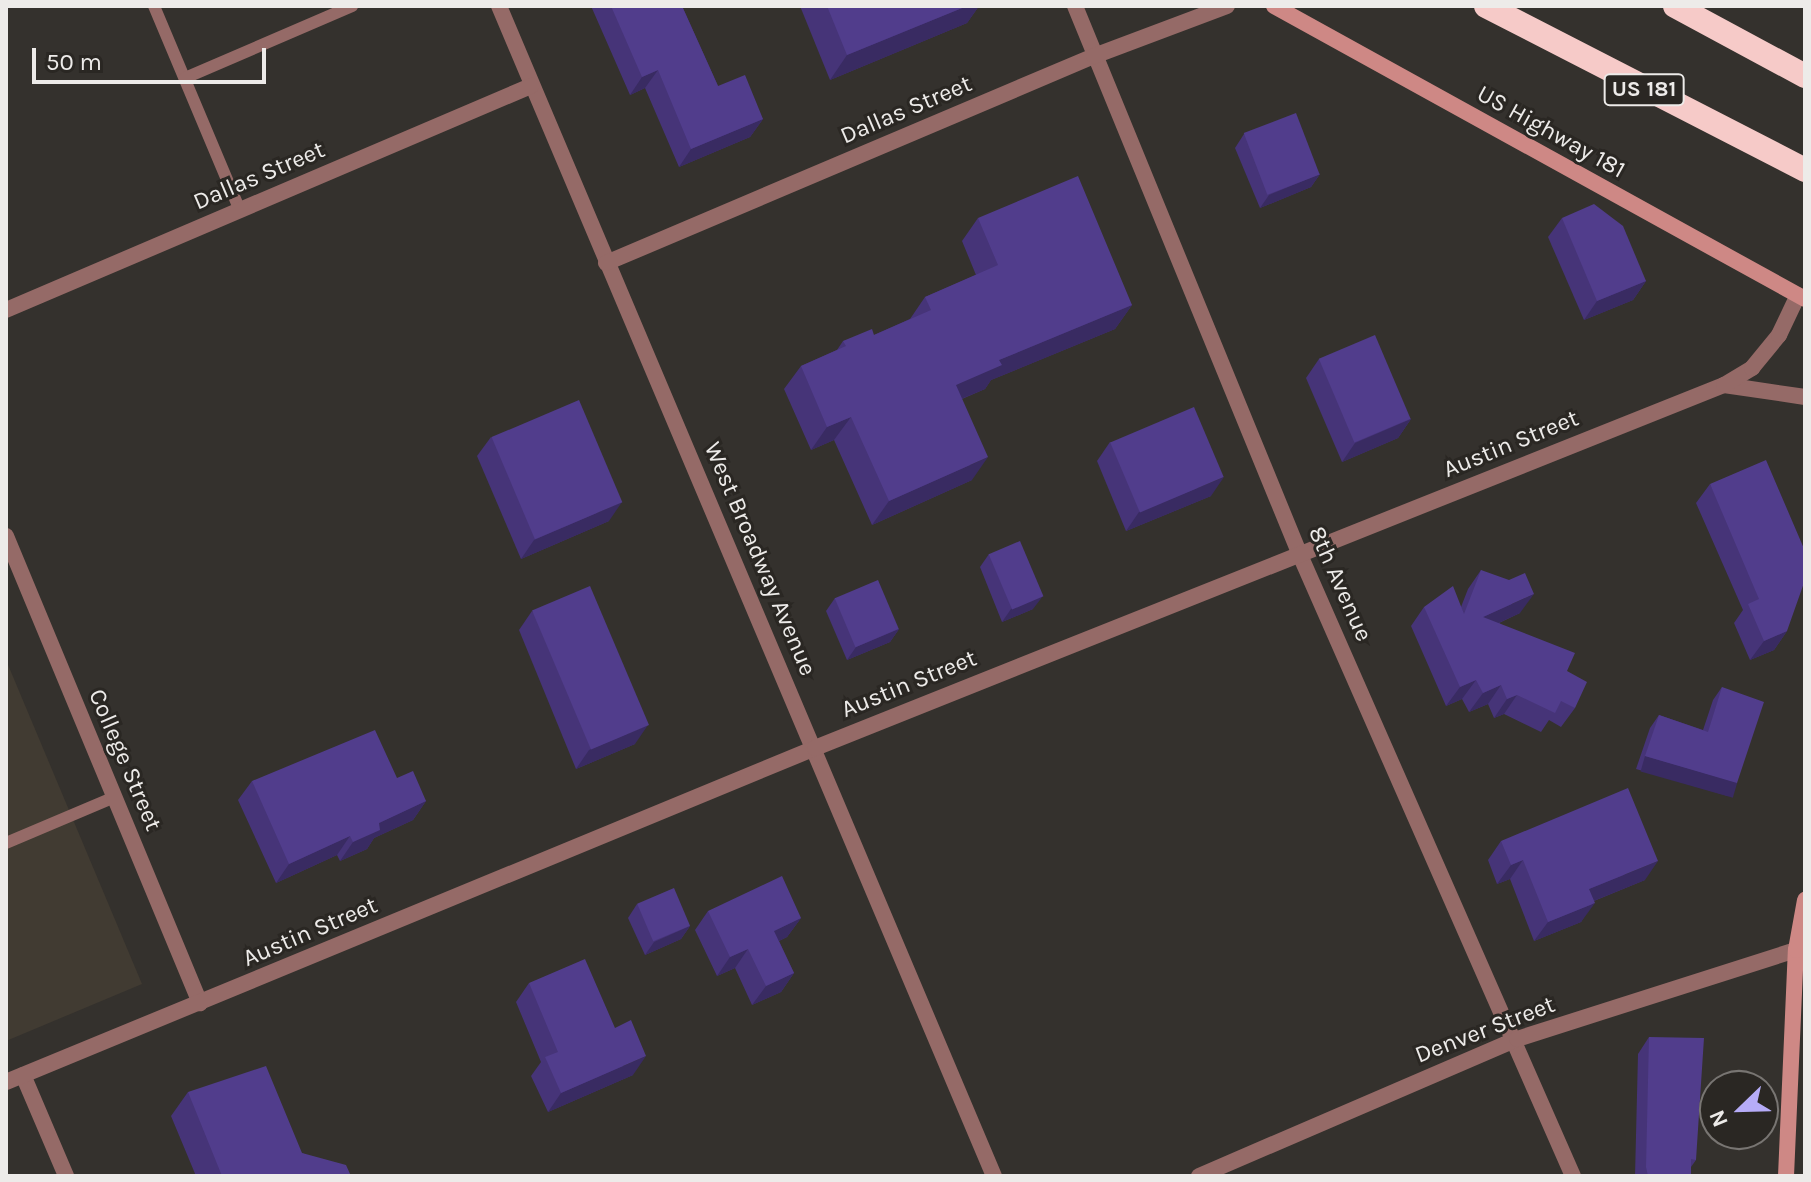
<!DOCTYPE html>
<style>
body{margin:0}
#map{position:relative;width:1811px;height:1182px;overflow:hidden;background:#34312d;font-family:Karla,sans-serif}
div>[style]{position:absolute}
.built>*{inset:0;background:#413b32}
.lane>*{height:12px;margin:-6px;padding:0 6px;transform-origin:6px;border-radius:6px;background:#956a67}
.street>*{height:16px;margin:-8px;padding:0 8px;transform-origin:8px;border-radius:8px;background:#956a67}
.secondary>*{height:16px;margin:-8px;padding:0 8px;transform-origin:8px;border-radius:8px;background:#ce8885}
.highway>*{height:24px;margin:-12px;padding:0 12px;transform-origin:12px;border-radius:12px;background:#f6cac8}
.wall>*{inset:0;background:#463478}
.shaded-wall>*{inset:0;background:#392b62;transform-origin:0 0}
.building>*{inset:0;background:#513d8c;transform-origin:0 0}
span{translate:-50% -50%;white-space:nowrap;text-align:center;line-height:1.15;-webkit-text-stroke:6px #2a2723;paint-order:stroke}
.shield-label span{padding:2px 6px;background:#2a2723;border:2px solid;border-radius:6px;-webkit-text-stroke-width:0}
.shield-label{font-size:22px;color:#edebe9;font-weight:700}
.street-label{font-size:24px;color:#edebe9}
.frame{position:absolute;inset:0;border:8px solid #edebe9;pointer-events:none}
.north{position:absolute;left:1699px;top:1070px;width:80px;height:80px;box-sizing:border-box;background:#2a2723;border:2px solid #787572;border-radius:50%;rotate:247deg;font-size:22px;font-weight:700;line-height:32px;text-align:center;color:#edebe9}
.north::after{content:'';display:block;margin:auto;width:28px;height:36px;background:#b6acf8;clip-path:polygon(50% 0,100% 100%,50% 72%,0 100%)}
.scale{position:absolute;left:32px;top:48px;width:234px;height:36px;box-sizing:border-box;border:4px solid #edebe9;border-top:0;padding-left:10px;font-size:24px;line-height:28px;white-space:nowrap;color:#edebe9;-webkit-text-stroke:6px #2a2723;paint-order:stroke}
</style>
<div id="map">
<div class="built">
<div style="clip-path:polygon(6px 660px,142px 984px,6px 1041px)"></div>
</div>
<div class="lane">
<div style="left:154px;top:6px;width:222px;rotate:67.2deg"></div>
<div style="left:185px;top:78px;width:182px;rotate:-23.3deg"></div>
<div style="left:6px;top:843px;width:118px;rotate:-22.9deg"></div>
</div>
<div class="street">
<div style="left:499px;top:6px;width:1270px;rotate:67.07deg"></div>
<div style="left:1075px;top:6px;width:593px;rotate:67.71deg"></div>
<div style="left:1300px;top:555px;width:678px;rotate:66.27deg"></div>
<div style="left:606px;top:263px;width:530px;rotate:-22.99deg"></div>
<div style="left:1094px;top:56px;width:142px;rotate:-20.6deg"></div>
<div style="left:6px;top:310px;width:571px;rotate:-23.11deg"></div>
<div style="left:1724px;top:385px;width:82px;rotate:8.4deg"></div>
<div style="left:6px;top:536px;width:506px;rotate:67.44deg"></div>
<div style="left:23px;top:1075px;width:110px;rotate:66.9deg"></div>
<div style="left:6px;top:1082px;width:875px;rotate:-22.43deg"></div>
<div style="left:815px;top:748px;width:979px;rotate:-21.77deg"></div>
<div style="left:1724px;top:385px;width:33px;rotate:-31deg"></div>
<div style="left:1752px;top:368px;width:43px;rotate:-50.7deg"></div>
<div style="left:1779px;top:335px;width:44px;rotate:-64.6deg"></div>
<div style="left:1199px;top:1176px;width:346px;rotate:-23.3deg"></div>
<div style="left:1517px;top:1039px;width:293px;rotate:-17.7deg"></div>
</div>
<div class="secondary">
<div style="left:1274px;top:6px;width:606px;rotate:28.89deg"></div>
<div style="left:1786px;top:1176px;width:226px;rotate:-87.5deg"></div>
<div style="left:1796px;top:950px;width:51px;rotate:-79.8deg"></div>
</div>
<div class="highway">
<div style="left:1486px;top:6px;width:359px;rotate:27.2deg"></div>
<div style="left:1675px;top:6px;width:148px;rotate:28.3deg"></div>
</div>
<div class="wall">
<div style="clip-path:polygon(591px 6px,682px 6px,718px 86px,763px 119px,750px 137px,679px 167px,645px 88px,630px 95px)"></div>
<div style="clip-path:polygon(800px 6px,979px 6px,967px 23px,830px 80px)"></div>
<div style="clip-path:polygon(1244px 134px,1320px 174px,1311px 187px,1260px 208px,1235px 148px)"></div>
<div style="clip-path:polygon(978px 218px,1132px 305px,1115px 329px,991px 380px,985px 389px,962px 399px,972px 480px,872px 525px,834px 440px,811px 450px,784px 389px,801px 366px,837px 350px,843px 341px,874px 335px,910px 319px,925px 297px,976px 275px,962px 241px)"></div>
<div style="clip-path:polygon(1562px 218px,1646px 281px,1633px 300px,1584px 320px,1548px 237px)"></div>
<div style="clip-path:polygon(1319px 359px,1411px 419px,1398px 438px,1342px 462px,1306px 378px)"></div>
<div style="clip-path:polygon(491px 437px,609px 521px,521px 559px,477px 456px)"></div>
<div style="clip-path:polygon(1110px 442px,1211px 496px,1126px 531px,1097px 461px)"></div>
<div style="clip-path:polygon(1710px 484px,1787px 631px,1774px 650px,1750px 660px,1734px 623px,1743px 610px,1696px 503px)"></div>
<div style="clip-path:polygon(989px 554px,1033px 609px,1002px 622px,980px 567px)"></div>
<div style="clip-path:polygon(1481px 570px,1520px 613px,1499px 623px,1567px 671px,1575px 708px,1561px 727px,1549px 720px,1541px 732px,1504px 714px,1494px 718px,1488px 704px,1469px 712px,1462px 699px,1446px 706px,1411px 626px,1424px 607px,1461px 607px,1468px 589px)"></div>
<div style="clip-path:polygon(835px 598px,899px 629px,890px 642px,847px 660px,826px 611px)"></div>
<div style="clip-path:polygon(532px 611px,635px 744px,576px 769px,519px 630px)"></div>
<div style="clip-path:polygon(1722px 687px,1737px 783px,1728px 796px,1636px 769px,1650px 728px,1659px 715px,1703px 730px,1713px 700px)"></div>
<div style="clip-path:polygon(397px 778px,426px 801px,413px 820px,374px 838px,367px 849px,340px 861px,337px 855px,276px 883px,238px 800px,252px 781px)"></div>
<div style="clip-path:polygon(1501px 841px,1645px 880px,1594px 901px,1581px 922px,1534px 941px,1510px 879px,1497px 884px,1488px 860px)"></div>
<div style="clip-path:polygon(637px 904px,690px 926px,681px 939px,645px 955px,628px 918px)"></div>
<div style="clip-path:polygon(708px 911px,801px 918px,787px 937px,779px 941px,794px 973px,781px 992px,752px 1005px,735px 968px,717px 976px,695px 930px)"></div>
<div style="clip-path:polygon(529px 983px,633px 1075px,548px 1112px,531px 1076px,541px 1062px,516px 1002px)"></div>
<div style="clip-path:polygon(1649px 1037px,1696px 1160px,1691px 1167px,1691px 1176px,1635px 1176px,1638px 1054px)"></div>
<div style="clip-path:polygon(188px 1092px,302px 1153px,351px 1176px,196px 1176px,171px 1116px)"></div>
</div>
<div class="shaded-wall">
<div style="clip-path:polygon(967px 6px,979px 6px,967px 23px,830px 80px,847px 55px)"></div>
<div style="clip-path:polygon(658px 70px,645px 88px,630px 95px,642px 77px)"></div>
<div style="clip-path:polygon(763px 119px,750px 137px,679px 167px,691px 149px)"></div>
<div style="clip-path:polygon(1320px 174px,1311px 187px,1260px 208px,1269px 195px)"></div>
<div style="clip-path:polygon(1646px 281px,1633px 300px,1584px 320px,1597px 301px)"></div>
<div style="clip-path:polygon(1132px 305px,1115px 329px,991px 380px,985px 389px,939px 408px,956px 385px,999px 360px)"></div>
<div style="clip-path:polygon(851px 417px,834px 440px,811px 450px,827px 427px)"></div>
<div style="clip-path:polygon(1411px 419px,1398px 438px,1342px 462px,1355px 443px)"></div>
<div style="clip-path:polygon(988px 457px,972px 480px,872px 525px,889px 501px)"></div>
<div style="clip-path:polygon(1224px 477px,1211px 496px,1126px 531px,1139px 512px)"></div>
<div style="clip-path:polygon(622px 502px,609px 521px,521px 559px,534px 540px)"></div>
<div style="clip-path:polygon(1534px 594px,1520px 613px,1470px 636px,1483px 617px)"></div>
<div style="clip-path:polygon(1043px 596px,1033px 609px,1002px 622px,1011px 609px)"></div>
<div style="clip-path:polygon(899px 629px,890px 642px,847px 660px,856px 647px)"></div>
<div style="clip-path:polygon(1787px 631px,1774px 650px,1750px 660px,1764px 641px)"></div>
<div style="clip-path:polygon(1476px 680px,1462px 699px,1446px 706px,1460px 687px)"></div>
<div style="clip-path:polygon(1501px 685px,1488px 704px,1469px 712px,1483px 693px)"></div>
<div style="clip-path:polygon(1517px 695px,1504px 714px,1494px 718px,1507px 699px)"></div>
<div style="clip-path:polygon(648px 725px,635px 744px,576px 769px,589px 750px)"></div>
<div style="left:1645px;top:756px;width:96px;height:16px;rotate:16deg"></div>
<div style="clip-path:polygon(426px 801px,413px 820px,374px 838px,367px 849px,340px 861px,353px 842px,379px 823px)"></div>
<div style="clip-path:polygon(350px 836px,337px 855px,276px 883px,289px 864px)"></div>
<div style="clip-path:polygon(1523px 860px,1510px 879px,1497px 884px,1511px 865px)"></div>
<div style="clip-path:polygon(1658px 861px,1645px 880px,1576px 908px,1589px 889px)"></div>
<div style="clip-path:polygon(1595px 903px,1581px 922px,1534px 941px,1548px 922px)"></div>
<div style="clip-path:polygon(801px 918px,787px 937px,760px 950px,774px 931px)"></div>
<div style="clip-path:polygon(690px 926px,681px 939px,645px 955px,654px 942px)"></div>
<div style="clip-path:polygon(748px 949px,735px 968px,717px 976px,730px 957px)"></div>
<div style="clip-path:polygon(794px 973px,781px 992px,752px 1005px,766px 986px)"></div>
<div style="clip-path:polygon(646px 1056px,633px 1075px,548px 1112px,561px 1093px)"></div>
</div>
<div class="building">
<div style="clip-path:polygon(611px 6px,682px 6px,718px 86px,745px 75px,763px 119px,691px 149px,658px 70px,642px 77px)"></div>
<div style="clip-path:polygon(827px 6px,967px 6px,847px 55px)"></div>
<div style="left:1296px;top:113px;width:66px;height:56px;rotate:69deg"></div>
<div style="clip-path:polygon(1078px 176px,1132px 305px,999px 360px,1002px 365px,956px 385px,988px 457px,889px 501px,851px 417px,827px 427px,801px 366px,846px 346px,843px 341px,872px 329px,874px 335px,931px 310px,925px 297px,998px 265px,978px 218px)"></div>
<div style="clip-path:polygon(1594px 204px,1623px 226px,1646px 281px,1597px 301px,1562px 218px)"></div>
<div style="left:1375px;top:335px;width:91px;height:61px;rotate:67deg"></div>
<div style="left:579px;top:400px;width:111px;height:95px;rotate:67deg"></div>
<div style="left:1194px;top:407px;width:76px;height:91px;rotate:67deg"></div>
<div style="clip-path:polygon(1766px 460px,1805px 551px,1805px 580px,1787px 631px,1764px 641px,1748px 604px,1759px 599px,1710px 484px)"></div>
<div style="left:1020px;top:541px;width:60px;height:34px;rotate:67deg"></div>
<div style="clip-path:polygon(1481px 570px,1509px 580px,1525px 573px,1534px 594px,1483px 617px,1575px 653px,1567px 671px,1587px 682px,1575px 708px,1561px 701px,1555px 713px,1517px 695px,1507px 699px,1501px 685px,1483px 693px,1476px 680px,1460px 687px,1424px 607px,1453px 586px,1464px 614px)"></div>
<div style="left:878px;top:580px;width:53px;height:47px;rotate:67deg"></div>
<div style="left:590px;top:586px;width:151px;height:63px;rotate:67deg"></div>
<div style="clip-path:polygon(1722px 687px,1764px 702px,1737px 783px,1645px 756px,1659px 715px,1708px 732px)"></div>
<div style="clip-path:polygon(375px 730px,397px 778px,413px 771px,426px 801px,379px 823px,380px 830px,353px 842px,350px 836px,289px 864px,252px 781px)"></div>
<div style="clip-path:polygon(1628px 788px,1658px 861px,1589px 889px,1595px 903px,1548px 922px,1523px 860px,1511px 865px,1501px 841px)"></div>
<div style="clip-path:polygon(782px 876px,801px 918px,774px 931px,794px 973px,766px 986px,748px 949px,730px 957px,708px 911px)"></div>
<div style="left:674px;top:888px;width:41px;height:40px;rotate:67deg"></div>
<div style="clip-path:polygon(585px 959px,615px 1028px,631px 1020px,646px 1056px,561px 1093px,545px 1057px,558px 1052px,529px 983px)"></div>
<div style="clip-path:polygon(1649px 1037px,1704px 1038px,1696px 1160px,1691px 1159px,1691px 1176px,1648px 1176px,1646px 1167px)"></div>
<div style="clip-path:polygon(266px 1066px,302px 1153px,346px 1165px,351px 1176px,222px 1176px,188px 1092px)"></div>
</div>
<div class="shield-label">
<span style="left:1644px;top:90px">US 181</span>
</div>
<div class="street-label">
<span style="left:906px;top:110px;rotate:-23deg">Dallas Street</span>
<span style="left:1551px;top:132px;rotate:29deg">US Highway 181</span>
<span style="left:259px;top:176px;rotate:-23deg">Dallas Street</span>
<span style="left:1511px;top:444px;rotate:-22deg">Austin Street</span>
<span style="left:760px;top:559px;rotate:67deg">West Broadway Avenue</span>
<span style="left:1340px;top:584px;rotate:66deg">8th Avenue</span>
<span style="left:909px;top:684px;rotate:-22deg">Austin Street</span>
<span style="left:125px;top:760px;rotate:67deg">College Street</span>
<span style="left:310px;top:932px;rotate:-23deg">Austin Street</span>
<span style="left:1485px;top:1030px;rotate:-21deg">Denver Street</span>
</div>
<div class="frame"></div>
<div class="north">N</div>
<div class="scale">50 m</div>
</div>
